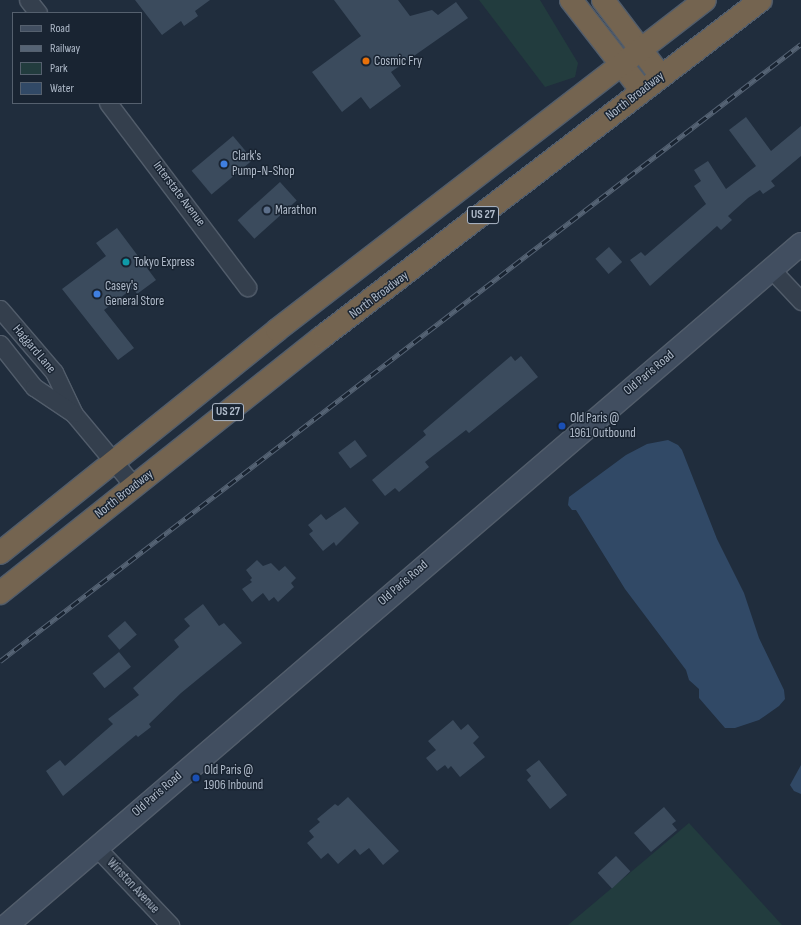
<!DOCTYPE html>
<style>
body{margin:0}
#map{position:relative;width:801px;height:925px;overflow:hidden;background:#202d3d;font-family:"Sofia Sans Condensed",sans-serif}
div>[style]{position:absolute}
.green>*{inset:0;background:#223c3e}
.water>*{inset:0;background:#314966}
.building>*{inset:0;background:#3b4b5d;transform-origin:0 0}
.roads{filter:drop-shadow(1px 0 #525d6b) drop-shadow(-1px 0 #525d6b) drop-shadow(0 1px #525d6b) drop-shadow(0 -1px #525d6b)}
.street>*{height:17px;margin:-8.5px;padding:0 8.5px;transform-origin:8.5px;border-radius:8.5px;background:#343f4d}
.secondary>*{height:22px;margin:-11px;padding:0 11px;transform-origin:11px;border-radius:11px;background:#414e60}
.highway>*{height:22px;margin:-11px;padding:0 11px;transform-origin:11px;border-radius:11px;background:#746450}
.rail>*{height:4.5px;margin-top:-2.25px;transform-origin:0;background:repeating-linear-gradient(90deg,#192432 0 9px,#556374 0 18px);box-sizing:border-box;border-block:1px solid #556374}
.dots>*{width:11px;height:11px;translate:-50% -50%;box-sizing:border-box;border:2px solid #192432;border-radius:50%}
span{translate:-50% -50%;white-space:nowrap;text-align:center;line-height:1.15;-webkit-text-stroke:3px #192432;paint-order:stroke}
.shield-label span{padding:1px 3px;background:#192432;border:1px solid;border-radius:3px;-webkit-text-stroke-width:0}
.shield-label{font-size:12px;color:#afbac9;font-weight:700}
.poi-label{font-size:13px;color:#afbac9}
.left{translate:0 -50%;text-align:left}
.street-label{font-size:13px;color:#afbac9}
.legend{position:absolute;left:12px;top:12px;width:130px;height:92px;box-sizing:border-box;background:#192432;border:1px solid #55606e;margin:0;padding:5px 7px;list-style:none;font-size:12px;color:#afbac9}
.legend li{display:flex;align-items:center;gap:8px;height:20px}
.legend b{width:20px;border:1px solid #55606e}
</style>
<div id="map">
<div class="green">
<div style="clip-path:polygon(479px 0,540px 0,578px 63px,575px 77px,545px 87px)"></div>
<div style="clip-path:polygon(689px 823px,782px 925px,568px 925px)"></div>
</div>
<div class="water">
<div style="clip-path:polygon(668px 440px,678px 445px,682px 450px,717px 539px,744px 593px,759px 638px,784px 690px,785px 699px,779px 706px,759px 720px,735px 728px,725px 728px,699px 698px,699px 689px,689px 680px,686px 670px,625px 589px,576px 510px,572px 510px,568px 505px,569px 497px,626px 455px,647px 444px)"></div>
<div style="clip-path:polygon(801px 765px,801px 794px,794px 791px,790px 785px)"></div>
</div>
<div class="building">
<div style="clip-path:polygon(135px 0,210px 0,195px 11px,198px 16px,184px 26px,181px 21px,162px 35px)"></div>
<div style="clip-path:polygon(334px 0,398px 0,410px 16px,432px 10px,438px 15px,456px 2px,468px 18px,391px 72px,401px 86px,370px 109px,361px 97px,342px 112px,312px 72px,361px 36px)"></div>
<div style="clip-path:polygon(746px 117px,771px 151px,801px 126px,801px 156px,771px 181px,775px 186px,763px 194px,760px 190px,748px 198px,728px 216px,732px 220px,721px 230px,717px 226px,650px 286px,630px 260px,641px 252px,645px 256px,706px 204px,694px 186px,701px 181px,694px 170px,708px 161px,726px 189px,756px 166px,729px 130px)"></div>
<div style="left:233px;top:136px;width:31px;height:54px;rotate:50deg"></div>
<div style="left:280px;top:182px;width:25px;height:57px;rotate:48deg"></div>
<div style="clip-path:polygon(117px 228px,156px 280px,137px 294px,133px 288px,104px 310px,134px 348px,118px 360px,62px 289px,106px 256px,96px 243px)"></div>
<div style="left:609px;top:247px;width:20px;height:18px;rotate:49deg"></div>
<div style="clip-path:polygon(511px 356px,515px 361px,521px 356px,538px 377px,469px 433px,466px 430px,425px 462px,429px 467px,399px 492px,395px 488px,385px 496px,372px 480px,426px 435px,423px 431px)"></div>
<div style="left:355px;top:440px;width:20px;height:21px;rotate:53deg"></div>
<div style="clip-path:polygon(345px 507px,359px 523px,336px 546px,334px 542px,323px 551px,309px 534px,313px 531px,308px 525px,321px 514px,326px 520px)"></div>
<div style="clip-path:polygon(257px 560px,263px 566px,271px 563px,279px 571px,285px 566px,296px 578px,291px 583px,294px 587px,278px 602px,274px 597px,269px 601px,263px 593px,252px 602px,242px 589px,252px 582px,250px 580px,252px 578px,246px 570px)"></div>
<div style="clip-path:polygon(203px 604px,219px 626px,224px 623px,242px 643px,181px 693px,149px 724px,151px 727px,138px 737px,136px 735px,63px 796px,46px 771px,60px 760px,65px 766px,113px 724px,108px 719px,139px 695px,133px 688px,179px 647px,174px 640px,190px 626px,184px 619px)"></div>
<div style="left:125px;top:621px;width:18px;height:23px;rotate:49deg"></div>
<div style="left:119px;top:652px;width:19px;height:34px;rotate:51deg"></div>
<div style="clip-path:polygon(453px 720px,461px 730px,468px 724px,479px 737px,473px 743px,485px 757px,460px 777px,451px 766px,448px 769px,445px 765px,437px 771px,426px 758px,436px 750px,428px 741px)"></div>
<div style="clip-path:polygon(539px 760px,567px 795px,550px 809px,527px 780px,531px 776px,526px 770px)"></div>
<div style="clip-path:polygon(348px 797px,399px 851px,383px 865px,369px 848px,360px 855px,355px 849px,338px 864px,328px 853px,321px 859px,307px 843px,314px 837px,309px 831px,320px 822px,317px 819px,335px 804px,338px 806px)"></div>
<div style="clip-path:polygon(664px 807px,676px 821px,672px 824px,677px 830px,651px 852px,634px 833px)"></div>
<div style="left:616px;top:856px;width:21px;height:25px;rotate:47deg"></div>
</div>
<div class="roads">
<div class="street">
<div style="left:28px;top:0;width:16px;rotate:52deg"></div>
<div style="left:108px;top:103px;width:231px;rotate:52.9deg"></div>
<div style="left:771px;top:269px;width:44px;rotate:46.8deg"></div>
<div style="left:0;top:309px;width:83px;rotate:49.4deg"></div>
<div style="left:54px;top:372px;width:47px;rotate:64.5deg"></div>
<div style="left:74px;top:414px;width:94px;rotate:50.2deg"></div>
<div style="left:0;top:344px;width:55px;rotate:51.7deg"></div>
<div style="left:34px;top:387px;width:47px;rotate:33.7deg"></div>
<div style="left:96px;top:847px;width:108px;rotate:46.5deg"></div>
</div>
<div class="secondary">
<div style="left:7px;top:925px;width:1046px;rotate:-40.62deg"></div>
</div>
<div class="highway">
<div style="left:571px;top:0;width:115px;rotate:52deg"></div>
<div style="left:603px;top:0;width:96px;rotate:52.7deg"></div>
<div style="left:0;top:553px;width:356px;rotate:-38.8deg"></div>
<div style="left:277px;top:330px;width:540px;rotate:-37.63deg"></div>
<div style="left:0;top:593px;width:411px;rotate:-38.5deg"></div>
<div style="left:322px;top:337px;width:553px;rotate:-37.51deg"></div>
</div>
</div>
<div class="rail">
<div style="left:0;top:661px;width:1011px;rotate:-37.61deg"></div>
</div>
<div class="dots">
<div style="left:366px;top:61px;background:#e8710a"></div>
<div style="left:224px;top:164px;background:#3f7fe0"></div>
<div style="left:267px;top:210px;background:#5c6f8a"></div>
<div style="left:126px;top:262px;background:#0f9aa8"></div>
<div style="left:97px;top:294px;background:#3f7fe0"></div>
<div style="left:562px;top:426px;background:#1a4fb4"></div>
<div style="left:196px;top:778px;background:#1a4fb4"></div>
</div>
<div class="shield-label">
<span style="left:483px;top:215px">US 27</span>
<span style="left:228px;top:412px">US 27</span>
</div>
<div class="poi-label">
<span class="left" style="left:374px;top:61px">Cosmic Fry</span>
<span class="left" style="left:232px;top:164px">Clark's<br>Pump-N-Shop</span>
<span class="left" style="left:275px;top:210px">Marathon</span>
<span class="left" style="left:134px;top:262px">Tokyo Express</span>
<span class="left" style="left:105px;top:294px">Casey's<br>General Store</span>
<span class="left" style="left:570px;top:426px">Old Paris @<br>1961 Outbound</span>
<span class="left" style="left:204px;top:778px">Old Paris @<br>1906 Inbound</span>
</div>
<div class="street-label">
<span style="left:635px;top:96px;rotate:-38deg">North Broadway</span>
<span style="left:179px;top:194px;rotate:53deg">Interstate Avenue</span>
<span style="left:379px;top:295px;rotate:-37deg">North Broadway</span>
<span style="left:34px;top:349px;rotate:50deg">Haggard Lane</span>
<span style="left:649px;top:373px;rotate:-40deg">Old Paris Road</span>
<span style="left:124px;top:494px;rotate:-38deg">North Broadway</span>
<span style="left:403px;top:583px;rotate:-41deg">Old Paris Road</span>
<span style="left:157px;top:794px;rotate:-41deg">Old Paris Road</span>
<span style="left:133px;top:886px;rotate:47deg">Winston Avenue</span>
</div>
<ul class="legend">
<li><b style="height:5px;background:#414e60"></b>Road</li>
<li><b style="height:5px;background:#556374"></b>Railway</li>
<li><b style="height:11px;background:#223c3e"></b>Park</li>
<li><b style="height:11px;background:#314966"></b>Water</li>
</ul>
</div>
